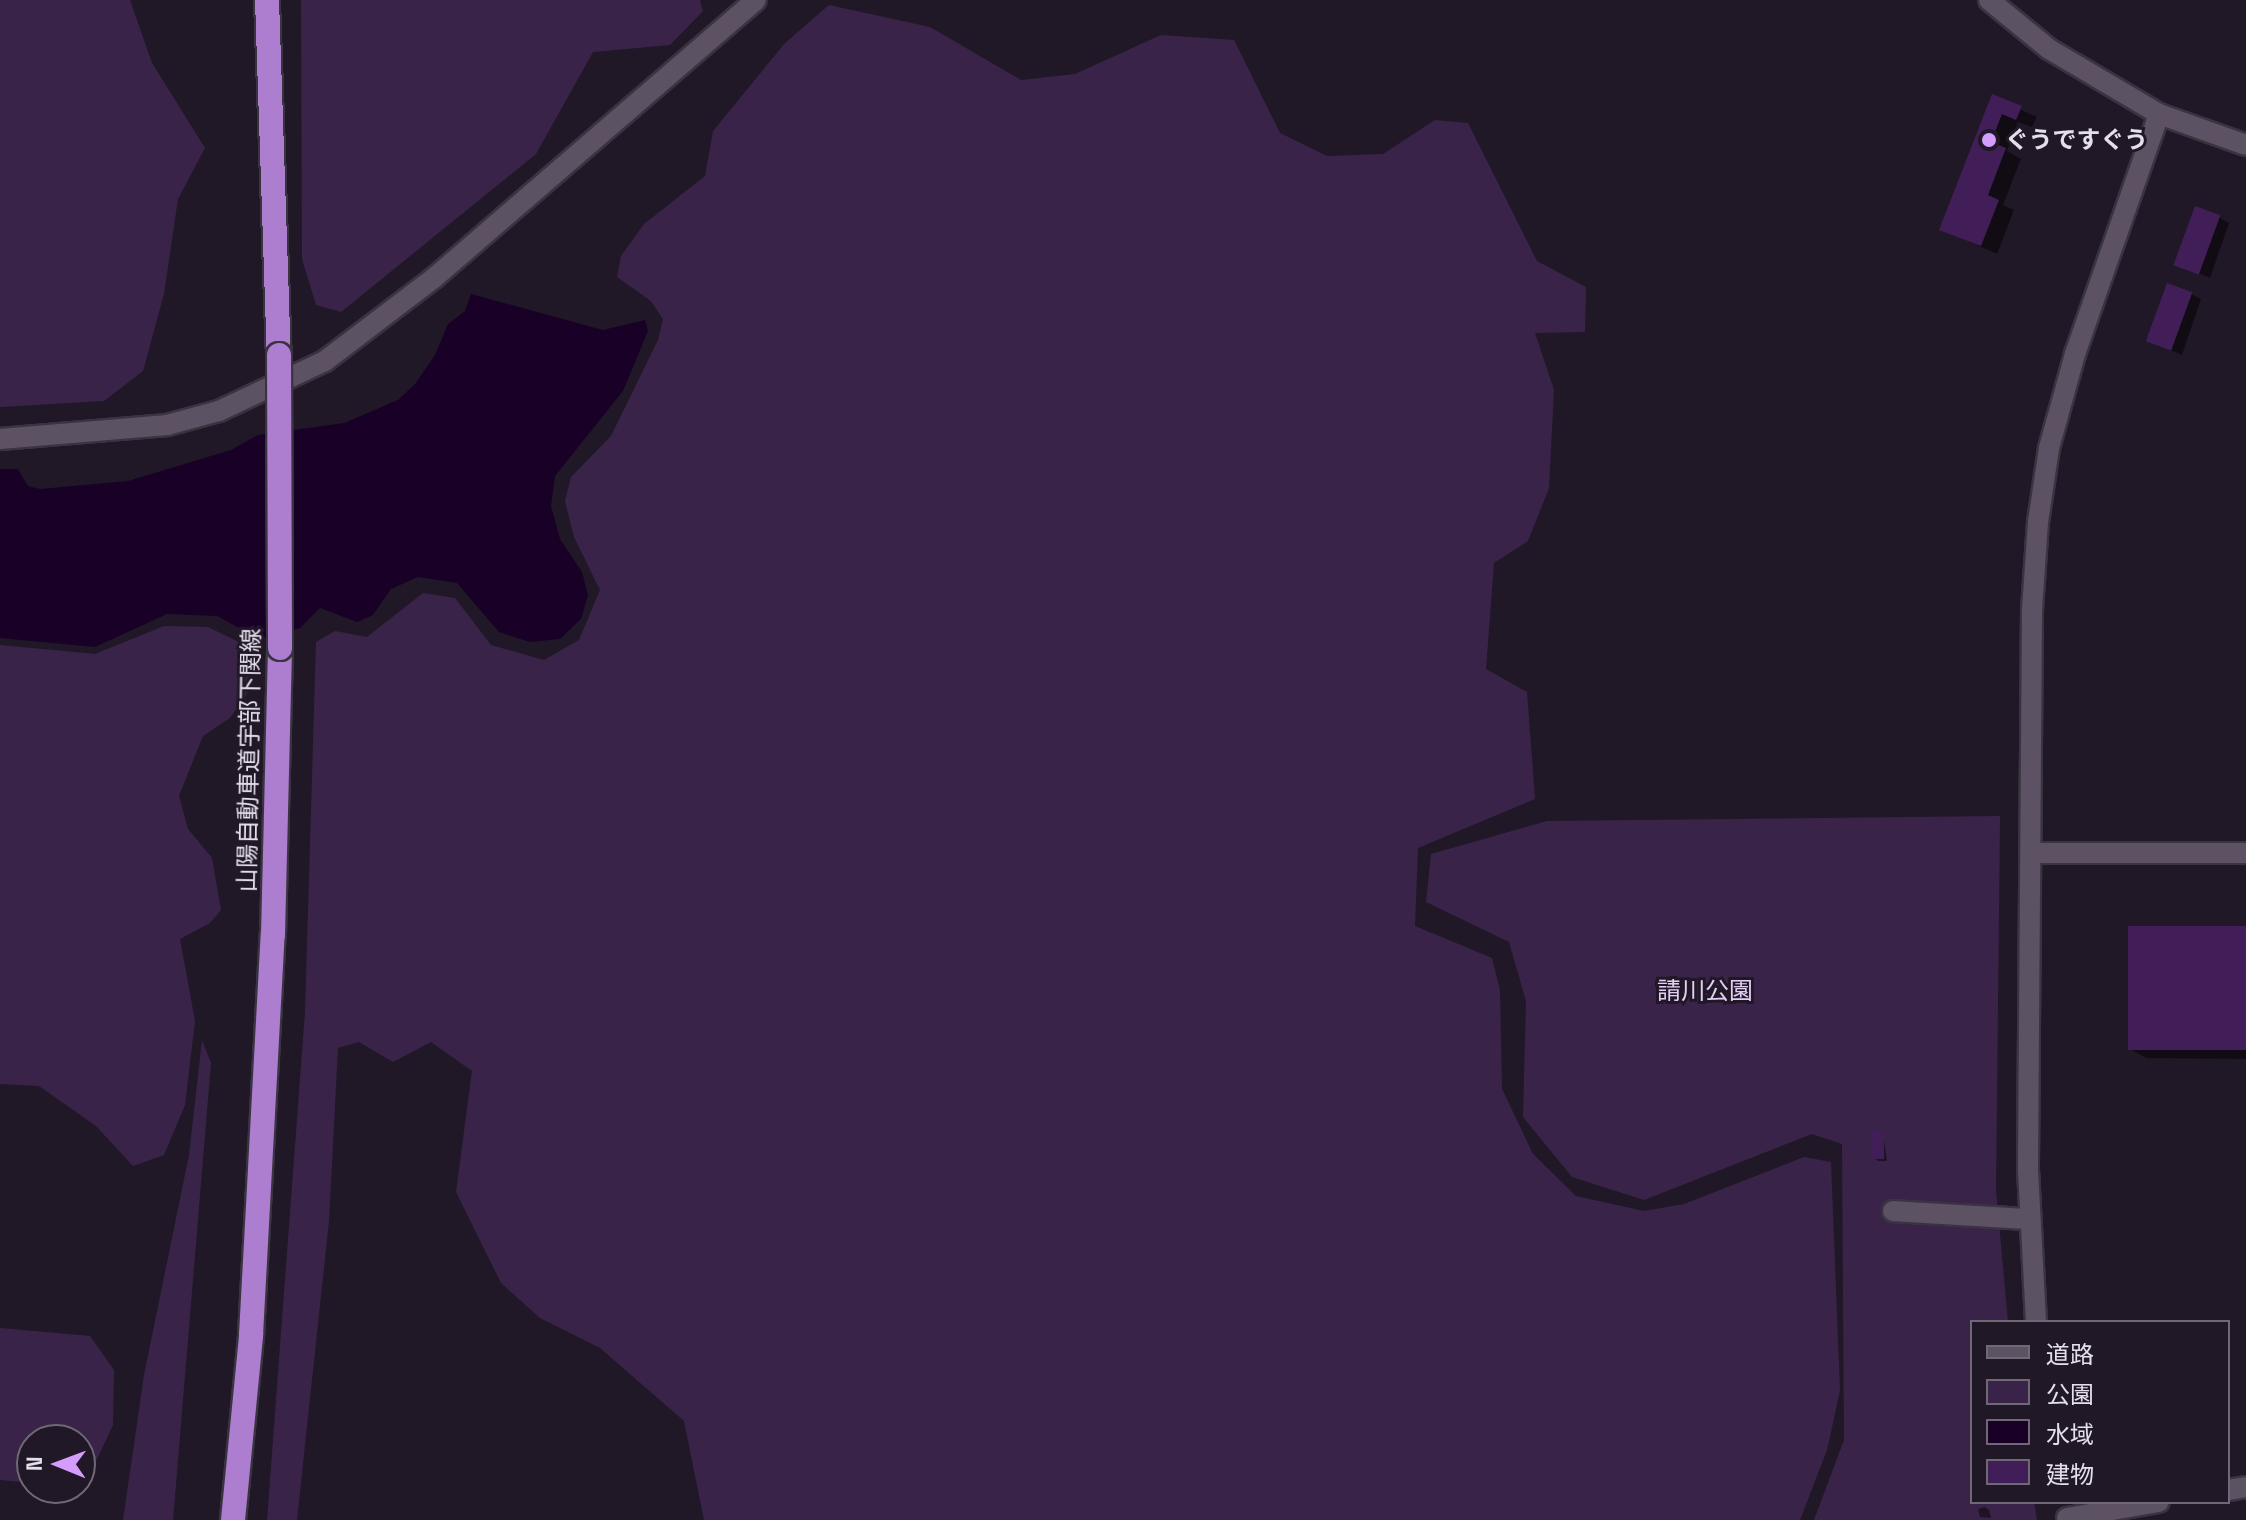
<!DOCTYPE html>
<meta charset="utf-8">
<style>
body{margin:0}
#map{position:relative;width:2246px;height:1520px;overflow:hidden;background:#211827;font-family:"Space Grotesk","Noto Sans JP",sans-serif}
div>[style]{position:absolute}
.green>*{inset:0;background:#3a2349}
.water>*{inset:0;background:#180027}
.shadow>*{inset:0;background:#0007}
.building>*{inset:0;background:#421e59;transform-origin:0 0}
.roads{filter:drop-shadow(2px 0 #3a3440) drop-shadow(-2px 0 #3a3440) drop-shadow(0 2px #3a3440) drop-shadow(0 -2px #3a3440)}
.minor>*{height:20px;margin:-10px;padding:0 10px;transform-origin:10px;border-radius:10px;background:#5c5264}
.highway>*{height:24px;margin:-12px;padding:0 12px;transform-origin:12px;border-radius:12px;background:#ad7dd0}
.bridges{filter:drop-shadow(2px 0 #3a3440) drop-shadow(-2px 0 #3a3440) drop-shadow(0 2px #3a3440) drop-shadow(0 -2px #3a3440)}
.highway-bridge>*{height:24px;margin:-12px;padding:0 12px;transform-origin:12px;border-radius:12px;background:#ad7dd0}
.dots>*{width:22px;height:22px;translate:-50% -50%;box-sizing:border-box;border:4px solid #211827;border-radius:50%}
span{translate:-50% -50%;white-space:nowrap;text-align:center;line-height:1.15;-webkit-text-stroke:6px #211827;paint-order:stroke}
.poi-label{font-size:24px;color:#e5dfea;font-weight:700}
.left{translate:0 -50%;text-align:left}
.street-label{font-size:24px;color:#e5dfea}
.park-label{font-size:24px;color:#e3cff4}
.legend{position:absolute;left:1970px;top:1320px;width:260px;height:184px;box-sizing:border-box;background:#211827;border:2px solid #6f6875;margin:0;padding:10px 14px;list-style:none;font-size:24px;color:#e5dfea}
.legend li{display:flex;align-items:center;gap:16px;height:40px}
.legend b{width:40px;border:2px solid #6f6875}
.north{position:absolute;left:16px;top:1424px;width:80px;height:80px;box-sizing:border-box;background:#211827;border:2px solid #6f6875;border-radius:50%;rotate:271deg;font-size:22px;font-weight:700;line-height:32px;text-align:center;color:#e5dfea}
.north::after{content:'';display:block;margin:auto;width:28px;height:36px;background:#d49cfc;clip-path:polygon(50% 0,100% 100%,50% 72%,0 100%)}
</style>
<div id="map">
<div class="green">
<div style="clip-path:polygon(0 0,130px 0,152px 63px,205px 148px,178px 199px,164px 294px,143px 371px,104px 401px,0 407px)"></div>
<div style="clip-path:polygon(301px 0,700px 0,703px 11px,670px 45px,593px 52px,536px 154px,341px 312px,316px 305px,302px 259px)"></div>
<div style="clip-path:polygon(829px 5px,930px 27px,1021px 80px,1075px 74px,1161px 35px,1234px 40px,1280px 133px,1327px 156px,1383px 154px,1435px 120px,1468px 123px,1537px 261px,1586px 287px,1585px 332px,1535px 333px,1554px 390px,1549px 488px,1528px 541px,1494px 563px,1486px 669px,1527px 692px,1535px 799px,1418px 848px,1415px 926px,1492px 958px,1500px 990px,1502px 1089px,1533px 1154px,1576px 1196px,1644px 1211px,1684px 1204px,1804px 1157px,1831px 1162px,1840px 1391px,1827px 1450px,1800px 1520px,704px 1520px,684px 1421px,600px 1348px,540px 1318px,501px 1283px,456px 1192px,472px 1071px,431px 1042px,393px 1062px,359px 1042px,338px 1048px,329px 1221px,297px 1520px,267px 1520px,305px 1012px,316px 642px,335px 631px,367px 637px,423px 593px,455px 598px,491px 645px,544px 660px,579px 640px,600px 590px,574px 537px,565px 501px,571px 477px,611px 436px,658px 340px,663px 319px,651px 301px,617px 277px,621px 256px,644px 224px,705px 176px,713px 131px,785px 43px)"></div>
<div style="clip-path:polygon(164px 626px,208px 627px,243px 644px,250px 689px,230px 718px,203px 736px,179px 796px,188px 829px,212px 858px,221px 910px,210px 923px,180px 939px,195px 1021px,185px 1105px,164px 1155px,133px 1166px,96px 1126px,39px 1086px,0 1084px,0 645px,95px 654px)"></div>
<div style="clip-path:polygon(2000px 816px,1996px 1190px,2008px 1322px,1972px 1322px,1972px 1502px,2034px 1502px,2037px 1520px,1814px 1520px,1844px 1440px,1842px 1144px,1812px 1134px,1644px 1200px,1572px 1177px,1523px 1117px,1526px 1001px,1509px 942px,1426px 902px,1431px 854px,1547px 821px)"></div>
<div style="clip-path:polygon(202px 1040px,211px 1063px,173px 1520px,123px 1520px,144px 1375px,189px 1155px)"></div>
<div style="clip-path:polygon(0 1328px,90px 1336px,114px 1370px,113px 1425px,84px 1487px,80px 1487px,80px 1440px,32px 1440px,32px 1483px,0 1480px)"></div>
</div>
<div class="water">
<div style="clip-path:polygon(471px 294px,603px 330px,645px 320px,648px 331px,623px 391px,555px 476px,551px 506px,560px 539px,582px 572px,588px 595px,581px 619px,560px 639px,530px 642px,499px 632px,457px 583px,418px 577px,391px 589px,373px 615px,357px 622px,320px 608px,300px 628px,259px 639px,217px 616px,167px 614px,95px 647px,0 638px,0 469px,18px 469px,28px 486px,40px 489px,128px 481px,231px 450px,258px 435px,344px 423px,398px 400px,415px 384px,435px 355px,448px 324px,465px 311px)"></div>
</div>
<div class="shadow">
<div style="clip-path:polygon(1993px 97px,2037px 117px,2032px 127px,2018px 122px,2007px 151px,2021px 159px,2003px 205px,2014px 210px,1997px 254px,1941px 229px)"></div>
<div style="clip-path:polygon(2219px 217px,2229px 223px,2210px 278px,2177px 264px)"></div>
<div style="clip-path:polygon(2191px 294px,2201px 299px,2182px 355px,2149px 341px)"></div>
<div style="clip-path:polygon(2246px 929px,2246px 1059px,2146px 1058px,2130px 1049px)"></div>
<div style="clip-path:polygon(1883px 1133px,1887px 1161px,1878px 1161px,1874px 1158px)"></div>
<div style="clip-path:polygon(1985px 1507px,1989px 1510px,1991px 1518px,1980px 1517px,1978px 1509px)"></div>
</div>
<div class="building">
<div style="clip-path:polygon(1992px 94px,2022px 106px,2016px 120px,2002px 114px,1991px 142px,2006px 148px,1988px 195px,1999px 200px,1981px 246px,1939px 230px)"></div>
<div style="left:2195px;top:206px;width:27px;height:63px;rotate:20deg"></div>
<div style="left:2167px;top:283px;width:27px;height:62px;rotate:20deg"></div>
<div style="left:2128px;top:926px;width:118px;height:124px"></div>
<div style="left:1872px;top:1131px;width:12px;height:28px"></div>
</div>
<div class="roads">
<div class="minor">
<div style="left:1989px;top:0;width:77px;rotate:39.2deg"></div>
<div style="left:2049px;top:49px;width:128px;rotate:30.6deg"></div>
<div style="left:2159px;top:114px;width:92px;rotate:19.6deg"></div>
<div style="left:0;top:439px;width:168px;rotate:-4.8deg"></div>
<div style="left:167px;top:425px;width:54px;rotate:-15.1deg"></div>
<div style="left:219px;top:411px;width:117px;rotate:-25.3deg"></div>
<div style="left:325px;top:361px;width:137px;rotate:-37.3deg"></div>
<div style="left:434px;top:278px;width:425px;rotate:-40.8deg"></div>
<div style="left:2031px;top:853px;width:215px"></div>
<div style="left:1893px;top:1211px;width:136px;rotate:3.4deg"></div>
<div style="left:2036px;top:1322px;width:155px;rotate:-93deg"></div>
<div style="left:2028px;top:1167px;width:557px;rotate:-89.59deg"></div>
<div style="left:2032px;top:610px;width:88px;rotate:-86.1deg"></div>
<div style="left:2038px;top:522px;width:75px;rotate:-81.5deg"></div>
<div style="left:2049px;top:448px;width:98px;rotate:-74.5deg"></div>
<div style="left:2075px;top:354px;width:254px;rotate:-70.7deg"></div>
<div style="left:2228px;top:1490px;width:18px;rotate:-9deg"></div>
<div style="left:2067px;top:1518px;width:93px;rotate:-9.9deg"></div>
</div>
<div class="highway">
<div style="left:267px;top:0;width:355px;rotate:88.1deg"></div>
<div style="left:233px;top:1520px;width:186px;rotate:-84.4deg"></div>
<div style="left:251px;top:1335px;width:401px;rotate:-86.9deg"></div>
<div style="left:273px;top:935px;width:287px;rotate:-88.6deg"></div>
</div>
</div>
<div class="bridges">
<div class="highway-bridge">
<div style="left:279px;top:355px;width:293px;rotate:89.8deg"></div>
</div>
</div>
<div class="dots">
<div style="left:1989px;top:140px;background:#d49cfc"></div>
</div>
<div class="poi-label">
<span class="left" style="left:2005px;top:140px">ぐうですぐう</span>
</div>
<div class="street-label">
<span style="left:249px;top:760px;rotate:-89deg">山陽自動車道宇部下関線</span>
</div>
<div class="park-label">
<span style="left:1705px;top:991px">請川公園</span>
</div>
<ul class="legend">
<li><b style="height:10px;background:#5c5264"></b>道路</li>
<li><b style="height:22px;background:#3a2349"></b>公園</li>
<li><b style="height:22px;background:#180027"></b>水域</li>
<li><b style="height:22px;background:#421e59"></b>建物</li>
</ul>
<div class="north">N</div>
</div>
